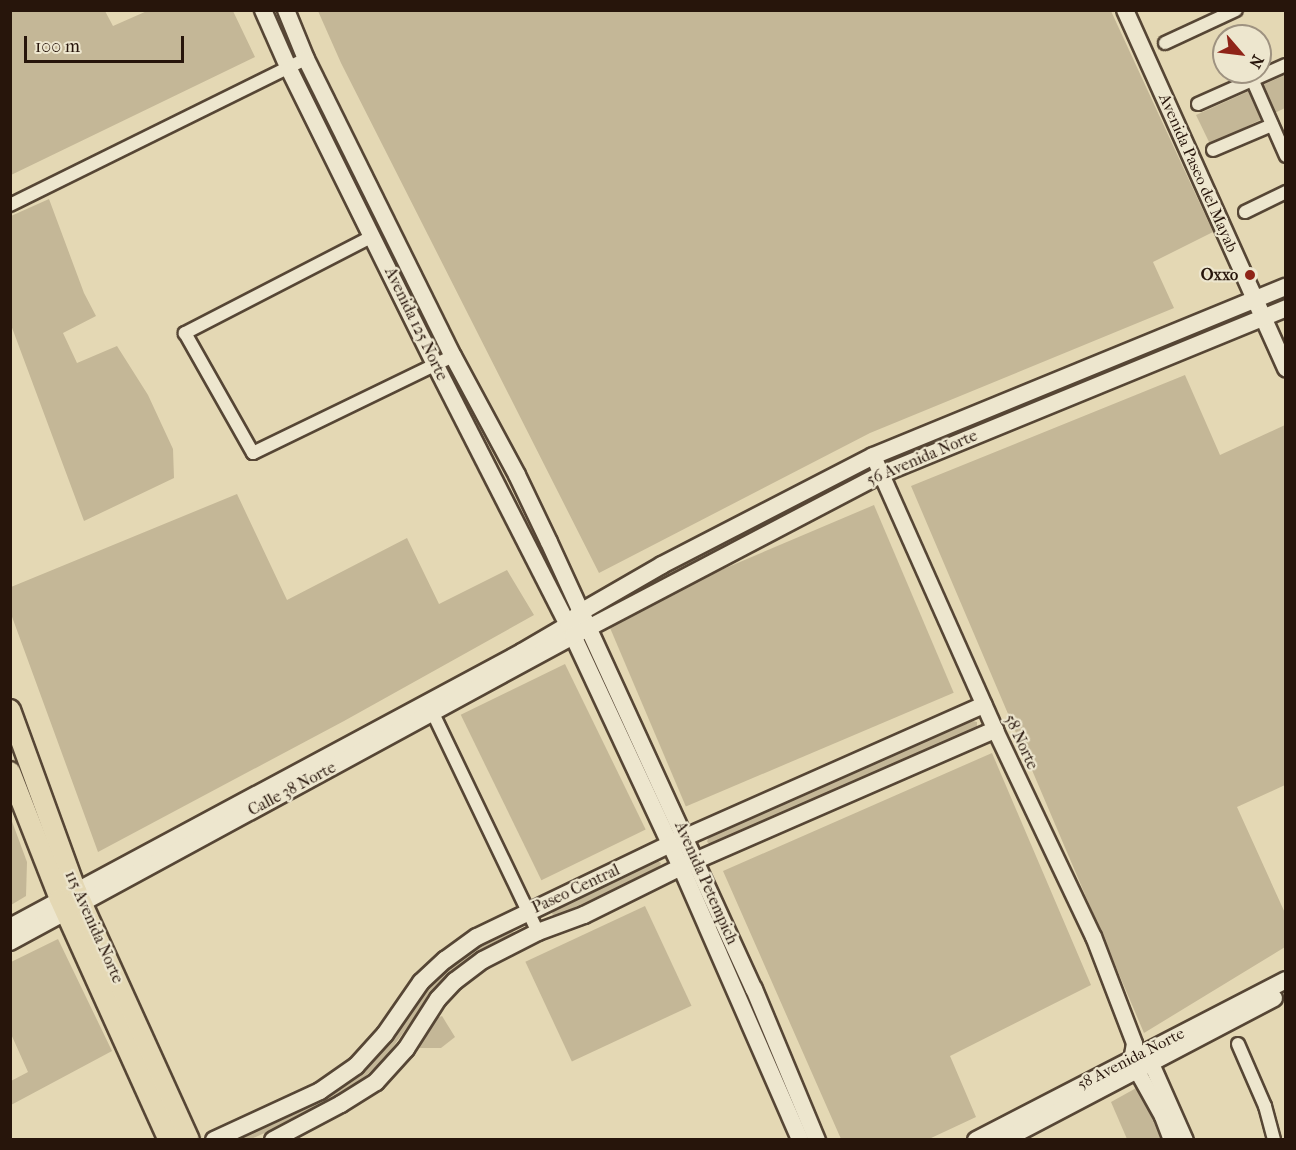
<!DOCTYPE html>
<style>
body{margin:0}
#map{position:relative;width:1296px;height:1150px;overflow:hidden;background:#e4d8b4;font-family:"IM FELL French Canon",serif}
div>[style]{position:absolute}
.green>*{inset:0;background:#c4b797;transform-origin:0 0}
.roads{filter:drop-shadow(2px 0 #564635) drop-shadow(-2px 0 #564635) drop-shadow(0 2px #564635) drop-shadow(0 -2px #564635)}
.minor>*{height:12px;margin:-6px;padding:0 6px;transform-origin:6px;border-radius:6px;background:#ede6ce}
.tertiary>*{height:15px;margin:-7.5px;padding:0 7.5px;transform-origin:7.5px;border-radius:7.5px;background:#ede6ce}
.secondary>*{height:16px;margin:-8px;padding:0 8px;transform-origin:8px;border-radius:8px;background:#ede6ce}
.primary>*{height:20px;margin:-10px;padding:0 10px;transform-origin:10px;border-radius:10px;background:#e4d8b4}
.dots>*{width:16px;height:16px;translate:-50% -50%;box-sizing:border-box;border:3px solid #ede6ce;border-radius:50%}
span{translate:-50% -50%;white-space:nowrap;text-align:center;line-height:1.15;-webkit-text-stroke:4.5px #ede6ce;paint-order:stroke}
.street-label{font-size:16px;color:#27150b}
.poi-label{font-size:16px;color:#27150b;font-weight:700}
.right{translate:-100% -50%;text-align:right}
.frame{position:absolute;inset:0;border:12px solid #27150b;pointer-events:none}
.north{position:absolute;left:1212px;top:24px;width:60px;height:60px;box-sizing:border-box;background:#ede6ce;border:2px solid #9e9280;border-radius:50%;rotate:118deg;font-size:16px;font-weight:700;line-height:24px;text-align:center;color:#27150b}
.north::after{content:'';display:block;margin:auto;width:21px;height:27px;background:#8f2418;clip-path:polygon(50% 0,100% 100%,50% 72%,0 100%)}
.scale{position:absolute;left:24px;top:36px;width:160px;height:27px;box-sizing:border-box;border:3px solid #27150b;border-top:0;padding-left:8px;font-size:18px;line-height:21px;white-space:nowrap;color:#27150b;-webkit-text-stroke:4px #ede6ce;paint-order:stroke}
</style>
<div id="map">
<div class="green">
<div style="clip-path:polygon(11px 10px,105px 11px,113px 26px,147px 11px,233px 11px,255px 57px,11px 175px)"></div>
<div style="clip-path:polygon(318px 11px,1111px 11px,1213px 232px,1153px 262px,1174px 308px,870px 433px,599px 573px,341px 63px)"></div>
<div style="clip-path:polygon(1285px 75px,1285px 108px,1210px 144px,1196px 115px)"></div>
<div style="clip-path:polygon(49px 199px,84px 293px,96px 316px,63px 333px,77px 363px,117px 346px,148px 395px,173px 449px,174px 478px,84px 521px,11px 325px,11px 216px)"></div>
<div style="clip-path:polygon(1217px 323px,1219px 328px,895px 460px,893px 457px)"></div>
<div style="clip-path:polygon(1185px 375px,1220px 455px,1285px 425px,1285px 785px,1237px 807px,1285px 913px,1285px 947px,1144px 1033px,911px 486px)"></div>
<div style="clip-path:polygon(861px 473px,863px 477px,602px 611px,601px 608px,608px 603px)"></div>
<div style="clip-path:polygon(237px 494px,287px 600px,407px 538px,439px 604px,507px 570px,534px 615px,344px 721px,98px 852px,11px 614px,11px 587px)"></div>
<div style="left:874px;top:505px;width:204px;height:291px;rotate:67deg"></div>
<div style="left:565px;top:664px;width:184px;height:116px;rotate:64deg"></div>
<div style="clip-path:polygon(973px 721px,977px 722px,977px 728px,710px 844px,707px 842px,709px 835px)"></div>
<div style="clip-path:polygon(992px 753px,1091px 985px,950px 1056px,976px 1117px,929px 1139px,841px 1139px,723px 871px)"></div>
<div style="clip-path:polygon(10px 816px,27px 862px,26px 896px,11px 905px)"></div>
<div style="clip-path:polygon(656px 860px,661px 863px,659px 868px,556px 916px,552px 914px,554px 909px)"></div>
<div style="left:645px;top:906px;width:110px;height:132px;rotate:65deg"></div>
<div style="clip-path:polygon(511px 930px,515px 933px,513px 937px,469px 960px,434px 990px,385px 1058px,353px 1088px,296px 1119px,251px 1139px,232px 1140px,321px 1100px,349px 1082px,380px 1053px,414px 1005px,448px 968px,466px 954px)"></div>
<div style="clip-path:polygon(58px 939px,112px 1051px,11px 1105px,11px 1081px,28px 1072px,11px 1034px,11px 962px)"></div>
<div style="clip-path:polygon(442px 1016px,455px 1037px,441px 1048px,419px 1048px,437px 1018px)"></div>
<div style="clip-path:polygon(1138px 1087px,1143px 1090px,1164px 1139px,1127px 1139px,1111px 1102px)"></div>
</div>
<div class="roads">
<div class="minor">
<div style="left:1165px;top:43px;width:78px;rotate:-24.9deg"></div>
<div style="left:1252px;top:79px;width:84px;rotate:66.2deg"></div>
<div style="left:1198px;top:104px;width:96px;rotate:-23.9deg"></div>
<div style="left:1213px;top:150px;width:64px;rotate:-23deg"></div>
<div style="left:10px;top:205px;width:330px;rotate:-26.3deg"></div>
<div style="left:1245px;top:212px;width:46px;rotate:-26deg"></div>
<div style="left:373px;top:236px;width:212px;rotate:152.7deg"></div>
<div style="left:185px;top:333px;width:138px;rotate:60.5deg"></div>
<div style="left:253px;top:453px;width:222px;rotate:-25.9deg"></div>
<div style="left:430px;top:707px;width:250px;rotate:64.4deg"></div>
<div style="left:1238px;top:1044px;width:68px;rotate:66.5deg"></div>
<div style="left:1265px;top:1106px;width:35px;rotate:75deg"></div>
</div>
<div class="tertiary">
<div style="left:873px;top:456px;width:300px;rotate:66deg"></div>
<div style="left:995px;top:730px;width:228px;rotate:64.6deg"></div>
<div style="left:1093px;top:936px;width:115px;rotate:69deg"></div>
<div style="left:1134px;top:1043px;width:17px;rotate:100deg"></div>
<div style="left:1131px;top:1060px;width:64px;rotate:61deg"></div>
<div style="left:1162px;top:1116px;width:26px;rotate:69deg"></div>
<div style="left:1146px;top:1052px;width:96px;rotate:66.1deg"></div>
</div>
<div class="secondary">
<div style="left:263px;top:10px;width:64px;rotate:66.2deg"></div>
<div style="left:289px;top:69px;width:331px;rotate:63.7deg"></div>
<div style="left:436px;top:366px;width:291px;rotate:63deg"></div>
<div style="left:568px;top:625px;width:267px;rotate:65deg"></div>
<div style="left:681px;top:867px;width:298px;rotate:66.4deg"></div>
<div style="left:286px;top:10px;width:53px;rotate:67.8deg"></div>
<div style="left:306px;top:59px;width:331px;rotate:63.7deg"></div>
<div style="left:453px;top:356px;width:135px;rotate:61.7deg"></div>
<div style="left:517px;top:475px;width:74px;rotate:64.5deg"></div>
<div style="left:549px;top:542px;width:492px;rotate:65.4deg"></div>
<div style="left:754px;top:989px;width:164px;rotate:67.4deg"></div>
<div style="left:1125px;top:10px;width:393px;rotate:65.8deg"></div>
<div style="left:10px;top:927px;width:581px;rotate:-28.24deg"></div>
<div style="left:522px;top:652px;width:53px;rotate:-30.4deg"></div>
<div style="left:568px;top:625px;width:16px;rotate:-47deg"></div>
<div style="left:579px;top:613px;width:96px;rotate:-30deg"></div>
<div style="left:662px;top:565px;width:237px;rotate:-27.3deg"></div>
<div style="left:873px;top:456px;width:446px;rotate:-22.3deg"></div>
<div style="left:10px;top:942px;width:641px;rotate:-28.52deg"></div>
<div style="left:573px;top:636px;width:349px;rotate:-27.7deg"></div>
<div style="left:882px;top:474px;width:437px;rotate:-22.3deg"></div>
<div style="left:214px;top:1140px;width:117px;rotate:-24.8deg"></div>
<div style="left:320px;top:1091px;width:44px;rotate:-34.8deg"></div>
<div style="left:356px;top:1066px;width:43px;rotate:-47.8deg"></div>
<div style="left:385px;top:1034px;width:63px;rotate:-55.3deg"></div>
<div style="left:421px;top:982px;width:33px;rotate:-43deg"></div>
<div style="left:445px;top:960px;width:39px;rotate:-36deg"></div>
<div style="left:477px;top:937px;width:214px;rotate:-25.7deg"></div>
<div style="left:670px;top:844px;width:343px;rotate:-23.9deg"></div>
<div style="left:273px;top:1140px;width:77px;rotate:-27.9deg"></div>
<div style="left:341px;top:1104px;width:41px;rotate:-32.2deg"></div>
<div style="left:376px;top:1082px;width:45px;rotate:-47.7deg"></div>
<div style="left:406px;top:1049px;width:59px;rotate:-57.4deg"></div>
<div style="left:438px;top:999px;width:25px;rotate:-47deg"></div>
<div style="left:455px;top:981px;width:35px;rotate:-37deg"></div>
<div style="left:483px;top:960px;width:62px;rotate:-27deg"></div>
<div style="left:538px;top:932px;width:49px;rotate:-20.3deg"></div>
<div style="left:584px;top:915px;width:108px;rotate:-26.3deg"></div>
<div style="left:681px;top:867px;width:343px;rotate:-23.6deg"></div>
<div style="left:976px;top:1140px;width:349px;rotate:-27.3deg"></div>
<div style="left:1004px;top:1140px;width:305px;rotate:-27.7deg"></div>
</div>
<div class="primary">
<div style="left:10px;top:710px;width:193px;rotate:70deg"></div>
<div style="left:76px;top:891px;width:273px;rotate:65.6deg"></div>
<div style="left:10px;top:772px;width:136px;rotate:68.5deg"></div>
<div style="left:60px;top:899px;width:265px;rotate:65.7deg"></div>
</div>
</div>
<div class="dots">
<div style="left:1250px;top:275px;background:#8f2418"></div>
</div>
<div class="street-label">
<span style="left:1198px;top:173px;rotate:66deg">Avenida Paseo del Mayab</span>
<span style="left:416px;top:324px;rotate:64deg">Avenida 125 Norte</span>
<span style="left:922px;top:458px;rotate:-23deg">56 Avenida Norte</span>
<span style="left:1021px;top:742px;rotate:65deg">58 Norte</span>
<span style="left:292px;top:789px;rotate:-28deg">Calle 38 Norte</span>
<span style="left:706px;top:883px;rotate:66deg">Avenida Petempich</span>
<span style="left:576px;top:889px;rotate:-25deg">Paseo Central</span>
<span style="left:94px;top:927px;rotate:66deg">115 Avenida Norte</span>
<span style="left:1131px;top:1059px;rotate:-27deg">58 Avenida Norte</span>
</div>
<div class="poi-label">
<span class="right" style="left:1238px;top:275px">Oxxo</span>
</div>
<div class="frame"></div>
<div class="north">N</div>
<div class="scale">100 m</div>
</div>
